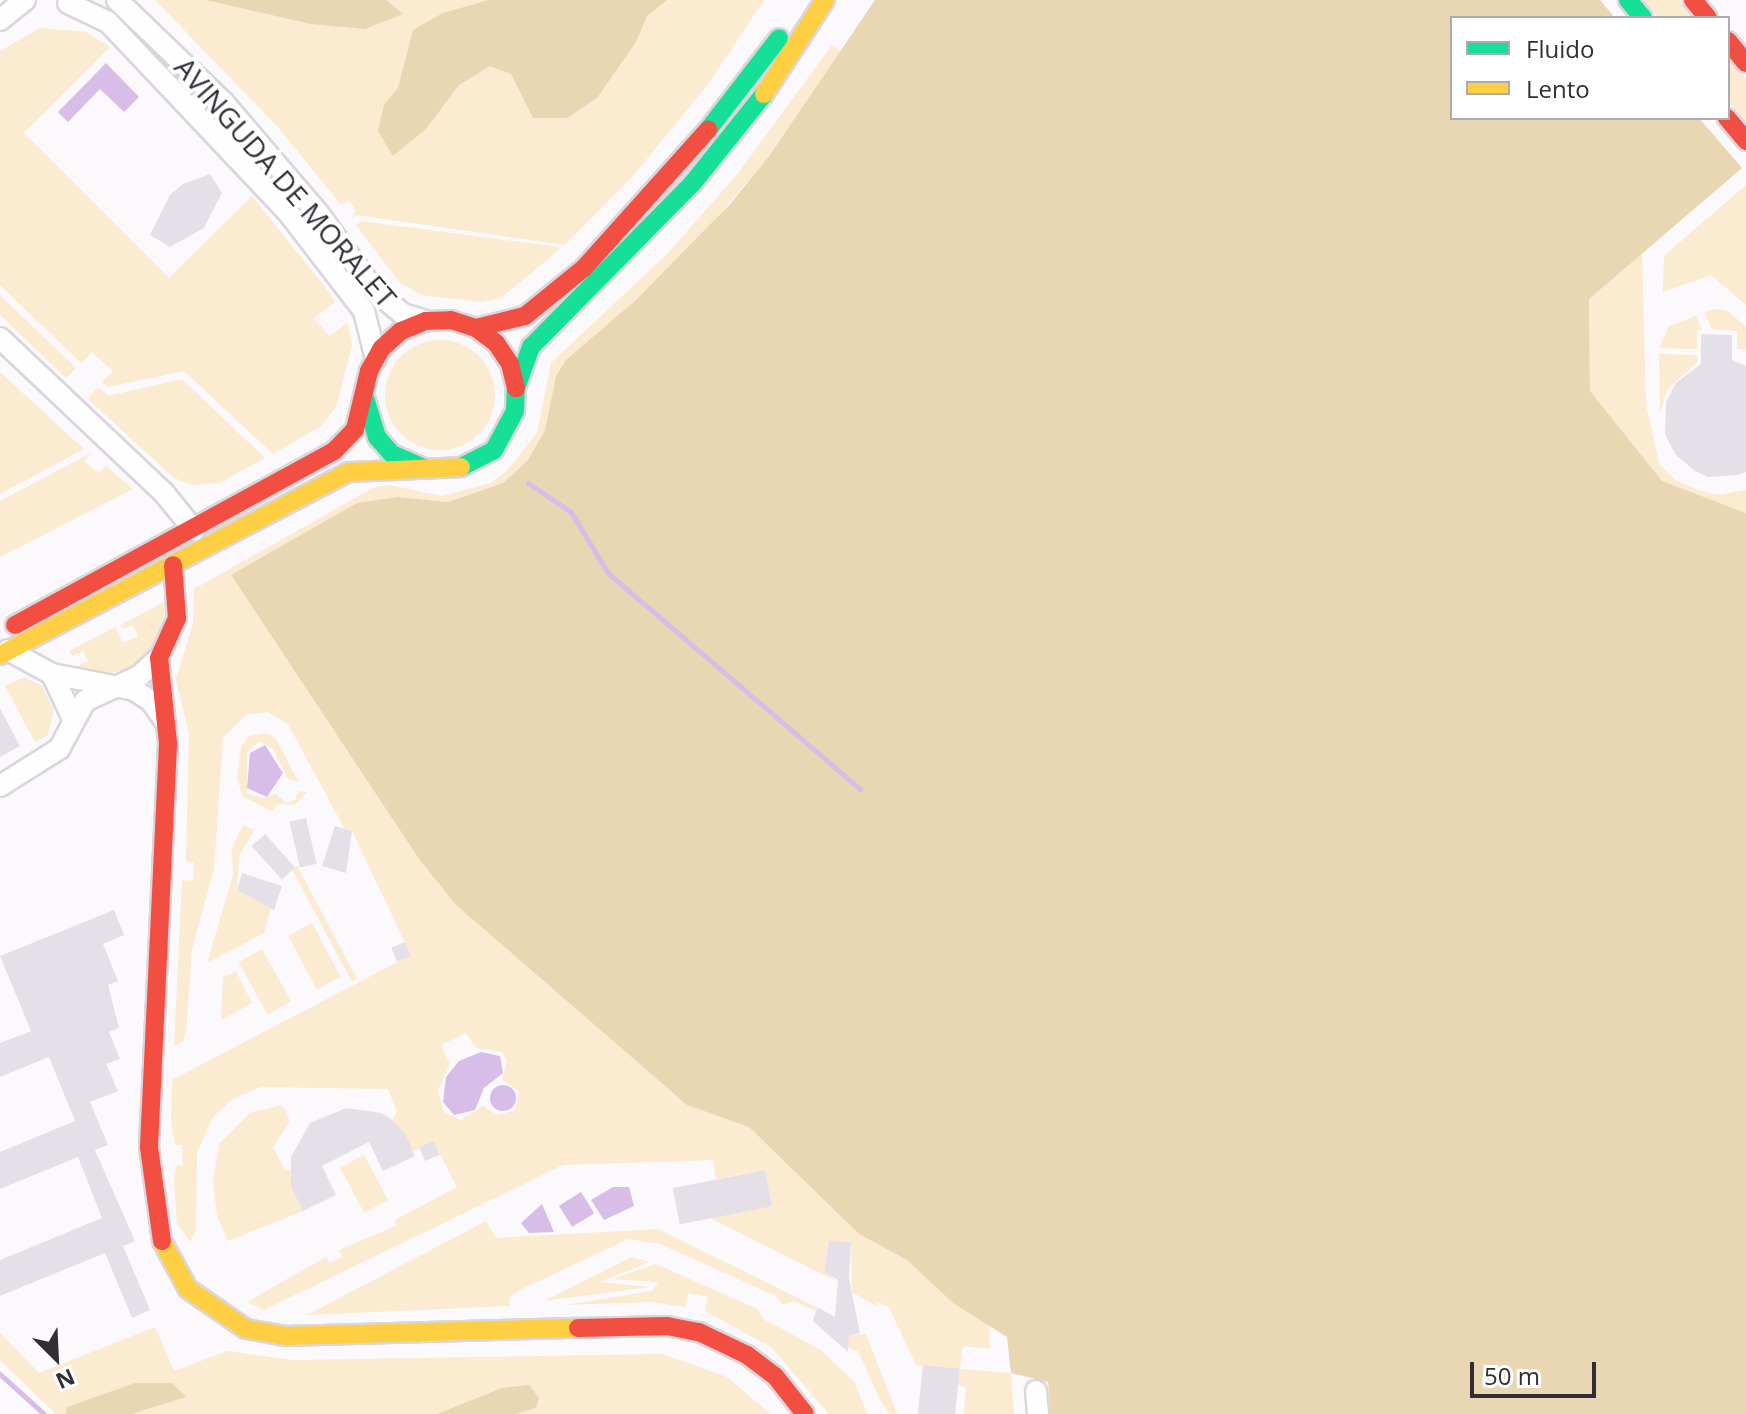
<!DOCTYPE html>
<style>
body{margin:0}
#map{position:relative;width:1746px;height:1414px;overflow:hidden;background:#fbf9fc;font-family:"Open Sans",sans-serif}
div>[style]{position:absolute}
.green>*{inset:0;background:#faebd1;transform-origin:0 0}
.round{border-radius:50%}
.forest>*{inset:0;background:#e9d6b3}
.water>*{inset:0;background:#d7bde7;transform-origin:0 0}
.stream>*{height:5px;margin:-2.5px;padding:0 2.5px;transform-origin:2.5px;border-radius:2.5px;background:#d7bde7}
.building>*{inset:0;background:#e5e0e8;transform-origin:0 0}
.roads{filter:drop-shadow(2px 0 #dad6dc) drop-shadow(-2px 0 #dad6dc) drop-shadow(0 2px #dad6dc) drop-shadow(0 -2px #dad6dc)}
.street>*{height:20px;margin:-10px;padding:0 10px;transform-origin:10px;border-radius:10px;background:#fefeff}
.fast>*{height:18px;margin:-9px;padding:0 9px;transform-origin:9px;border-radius:9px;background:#16e098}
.slow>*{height:18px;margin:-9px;padding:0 9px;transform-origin:9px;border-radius:9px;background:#ffcf43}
.jam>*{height:18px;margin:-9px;padding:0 9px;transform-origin:9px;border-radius:9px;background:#f24e42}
span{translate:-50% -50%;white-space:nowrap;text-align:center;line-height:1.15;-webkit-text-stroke:8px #fff;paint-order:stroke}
.street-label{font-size:28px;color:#332d36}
.legend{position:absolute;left:1450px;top:16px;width:280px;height:104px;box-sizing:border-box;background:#fff;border:2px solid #adabaf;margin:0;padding:10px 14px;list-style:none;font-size:24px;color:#332d36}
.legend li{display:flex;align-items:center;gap:16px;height:40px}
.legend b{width:40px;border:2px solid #adabaf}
.north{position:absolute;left:16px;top:1318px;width:80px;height:80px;-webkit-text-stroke:6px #fff;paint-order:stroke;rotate:156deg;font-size:22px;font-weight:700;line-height:32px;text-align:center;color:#332d36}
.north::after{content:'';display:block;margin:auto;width:28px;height:36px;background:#332d36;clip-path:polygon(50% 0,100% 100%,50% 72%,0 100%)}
.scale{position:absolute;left:1470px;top:1362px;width:126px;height:36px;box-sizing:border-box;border:4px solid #332d36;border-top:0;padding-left:10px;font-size:24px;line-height:28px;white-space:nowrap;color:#332d36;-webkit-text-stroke:6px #fff;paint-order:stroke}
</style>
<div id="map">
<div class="green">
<div style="clip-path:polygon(155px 0,764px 0,709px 83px,633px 176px,565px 245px,357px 215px,352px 219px,356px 211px,349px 200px,341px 205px,278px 127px)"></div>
<div style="clip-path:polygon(1644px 0,1680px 0,1696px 18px,1659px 18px)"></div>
<div style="clip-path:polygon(40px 28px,86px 32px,110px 47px,24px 133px,169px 278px,252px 196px,329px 292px,335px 302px,314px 318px,329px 336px,348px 323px,352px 345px,336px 407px,321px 426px,273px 454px,184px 371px,108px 387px,102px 382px,113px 371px,92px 352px,81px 363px,0 285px,0 51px)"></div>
<div style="clip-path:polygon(evenodd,832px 45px,841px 51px,769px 157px,692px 246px,556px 376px,545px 430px,528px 460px,503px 483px,448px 502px,398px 497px,231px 575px,419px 859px,456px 905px,687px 1105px,749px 1127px,859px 1234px,907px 1260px,953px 1303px,989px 1324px,990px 1349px,963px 1346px,960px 1369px,1011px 1373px,1014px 1414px,964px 1414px,966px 1387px,958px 1385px,960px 1369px,916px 1365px,889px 1307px,876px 1301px,878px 1307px,852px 1292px,851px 1242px,829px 1241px,824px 1272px,838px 1282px,710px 1218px,772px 1206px,765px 1170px,716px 1179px,713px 1160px,563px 1165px,264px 1310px,247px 1302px,326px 1257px,330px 1263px,342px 1257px,339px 1250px,396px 1226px,395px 1220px,457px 1187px,434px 1142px,414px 1151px,390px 1123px,397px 1112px,388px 1089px,261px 1087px,231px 1100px,213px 1117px,197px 1152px,196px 1230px,190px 1242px,177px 1223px,174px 1181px,176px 1166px,183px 1165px,182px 1145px,175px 1145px,171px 1121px,172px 1080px,411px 955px,352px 831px,344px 828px,288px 724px,268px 712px,246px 715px,223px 738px,214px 869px,192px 949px,186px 1032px,183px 1041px,174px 1046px,182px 880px,193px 881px,194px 862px,186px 861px,189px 733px,176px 680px,193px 623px,194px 589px,373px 488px,389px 485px,442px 496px,491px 483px,506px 472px,537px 433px,551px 363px,667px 254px,739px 172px,832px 45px,466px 1033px,476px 1048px,502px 1052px,507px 1061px,502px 1080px,519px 1091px,515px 1110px,498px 1115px,483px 1106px,461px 1120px,444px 1112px,438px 1090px,450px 1064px,441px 1045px,466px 1033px)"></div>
<div style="clip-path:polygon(1728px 57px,1746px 78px,1746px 122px,1728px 101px)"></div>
<div style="clip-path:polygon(1746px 185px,1746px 305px,1711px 275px,1663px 292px,1664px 256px)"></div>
<div style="clip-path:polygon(362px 221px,558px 247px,560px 249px,501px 298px,481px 302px,422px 295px,400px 283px,356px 225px)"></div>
<div style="clip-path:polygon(1642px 253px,1646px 404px,1659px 464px,1675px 480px,1698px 490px,1717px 495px,1746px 490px,1746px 513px,1662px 481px,1590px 391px,1589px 299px)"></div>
<div style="clip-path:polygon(0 295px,76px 368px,66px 378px,0 315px)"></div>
<div style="clip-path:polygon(1715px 309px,1728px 311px,1746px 327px,1746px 349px,1737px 349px,1737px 331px,1712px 329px,1704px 312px)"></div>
<div style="clip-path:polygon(1696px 316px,1702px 330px,1697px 330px,1697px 349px,1659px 348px,1669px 326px)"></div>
<div class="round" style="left:385px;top:340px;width:110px;height:110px"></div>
<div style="clip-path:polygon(1659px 354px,1697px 355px,1697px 362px,1667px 390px,1660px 413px)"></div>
<div style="clip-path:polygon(0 372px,84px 449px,0 494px)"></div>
<div style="clip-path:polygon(182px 379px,265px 458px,219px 483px,192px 485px,174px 478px,88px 399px,98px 387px,108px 396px)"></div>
<div style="clip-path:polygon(91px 453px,84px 461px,99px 473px,106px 466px,133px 489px,0 557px,0 501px)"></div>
<div style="clip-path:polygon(168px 600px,157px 641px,145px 656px,125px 670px,94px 676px,70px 670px,88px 661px,83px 651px,72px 656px,69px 651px,115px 627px,123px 643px,138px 636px,133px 625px,123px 629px,120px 625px)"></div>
<div style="clip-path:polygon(25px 677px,42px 686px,54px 710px,48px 735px,35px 742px,5px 686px)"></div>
<div style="clip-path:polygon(265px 733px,275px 737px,298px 781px,288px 779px,273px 749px,260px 741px,247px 752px,247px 793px,263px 798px,275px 794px,287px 803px,295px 800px,298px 791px,307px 792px,295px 805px,277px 804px,273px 811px,243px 797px,237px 778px,241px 746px,249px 736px)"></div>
<div style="clip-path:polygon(243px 825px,254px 830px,239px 856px,237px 890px,271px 908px,264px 933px,207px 963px,233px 875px,232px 848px)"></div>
<div style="left:297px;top:866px;width:128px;height:6px;rotate:62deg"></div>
<div style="left:312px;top:923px;width:61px;height:27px;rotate:62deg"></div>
<div style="left:262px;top:949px;width:60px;height:27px;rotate:61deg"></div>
<div style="clip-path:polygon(236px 971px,252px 1003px,221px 1020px,223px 977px)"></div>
<div style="clip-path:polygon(282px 1105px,290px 1121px,273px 1147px,285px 1170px,293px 1171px,303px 1211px,228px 1241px,217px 1216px,213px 1182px,219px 1144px,250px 1113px)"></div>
<div style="left:364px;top:1155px;width:51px;height:27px;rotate:62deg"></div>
<div style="clip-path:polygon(486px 1221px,496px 1238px,658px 1229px,816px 1307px,816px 1311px,794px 1301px,783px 1305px,776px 1296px,660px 1244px,628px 1239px,518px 1291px,509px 1298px,510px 1306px,307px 1315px)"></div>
<div style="clip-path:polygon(631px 1257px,650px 1262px,600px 1282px,650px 1287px,544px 1301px)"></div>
<div style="clip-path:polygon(656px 1264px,757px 1309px,765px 1320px,821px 1350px,854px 1382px,867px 1414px,829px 1414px,771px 1347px,705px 1311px,708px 1297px,688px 1293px,685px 1307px,652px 1302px,566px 1305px,652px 1291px,658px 1282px,612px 1279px)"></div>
<div style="clip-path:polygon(155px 1327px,174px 1371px,227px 1351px,293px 1360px,663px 1354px,727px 1377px,770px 1414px,56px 1414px,0 1360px,0 1333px,39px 1373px)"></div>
<div style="clip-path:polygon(866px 1334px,897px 1414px,890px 1414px,880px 1400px,858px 1351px,848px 1348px,849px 1336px)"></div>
</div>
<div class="forest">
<div style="clip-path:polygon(206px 0,386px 0,403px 14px,365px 29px,311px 24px)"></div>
<div style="clip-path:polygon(489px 0,667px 0,647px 16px,636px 42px,597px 98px,567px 118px,533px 118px,511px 74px,490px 66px,459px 85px,426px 129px,393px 156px,378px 131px,384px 105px,398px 88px,413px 30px,443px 13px)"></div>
<div style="clip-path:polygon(875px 0,1600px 0,1615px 18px,1452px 18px,1452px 118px,1699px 118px,1742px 168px,1589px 299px,1590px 391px,1662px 481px,1746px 513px,1746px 1414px,1050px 1414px,1048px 1382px,1011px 1373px,1007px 1337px,953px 1303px,907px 1260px,859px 1234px,749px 1127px,687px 1105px,456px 905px,419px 859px,231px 575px,357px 503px,398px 497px,448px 502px,503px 483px,528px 460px,545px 430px,556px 376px,566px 360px,636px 300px,731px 203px,770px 155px)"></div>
<div style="clip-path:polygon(135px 1383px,172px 1383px,186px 1397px,131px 1414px,66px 1414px,67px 1407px)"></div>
<div style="clip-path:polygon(529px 1385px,539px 1398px,536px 1408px,515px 1414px,437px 1414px,502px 1388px)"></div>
</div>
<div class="water">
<div style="clip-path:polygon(106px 63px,139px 97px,124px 112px,100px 89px,68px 122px,58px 112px)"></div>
<div style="clip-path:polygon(265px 745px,283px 773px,267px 797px,247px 788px,250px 753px)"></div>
<div style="clip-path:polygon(481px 1052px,500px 1056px,503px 1073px,484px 1088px,475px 1110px,454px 1115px,443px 1102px,446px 1077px,459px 1061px)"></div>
<div class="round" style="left:490px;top:1085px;width:26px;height:26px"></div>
<div style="clip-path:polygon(613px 1187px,629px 1187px,634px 1206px,604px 1220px,591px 1200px)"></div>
<div style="left:581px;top:1192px;width:25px;height:26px;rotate:58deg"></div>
<div style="clip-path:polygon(542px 1204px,554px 1232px,529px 1233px,521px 1223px)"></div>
</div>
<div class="stream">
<div style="left:130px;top:30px;width:187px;rotate:45.6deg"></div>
<div style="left:261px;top:164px;width:107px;rotate:49.9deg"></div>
<div style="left:528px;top:483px;width:52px;rotate:34deg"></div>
<div style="left:571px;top:512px;width:71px;rotate:58.8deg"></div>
<div style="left:608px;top:573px;width:332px;rotate:40.6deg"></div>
<div style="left:0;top:1374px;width:59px;rotate:42.3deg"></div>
</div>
<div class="building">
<div style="clip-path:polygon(210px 174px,222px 193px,204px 228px,170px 247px,150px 235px,170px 195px,183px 184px)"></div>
<div style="clip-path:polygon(1701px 334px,1732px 335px,1732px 360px,1746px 366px,1746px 472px,1738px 475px,1708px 477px,1695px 471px,1675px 454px,1665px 434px,1666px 402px,1676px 383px,1701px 364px)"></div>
<div style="clip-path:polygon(0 708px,20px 746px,0 757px)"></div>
<div style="left:306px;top:818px;width:47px;height:17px;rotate:77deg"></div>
<div style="clip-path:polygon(335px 826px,352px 831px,346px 873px,322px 866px)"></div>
<div style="left:265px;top:834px;width:45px;height:18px;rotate:48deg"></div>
<div style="clip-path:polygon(242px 873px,282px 886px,274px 910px,237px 890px)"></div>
<div style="clip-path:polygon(114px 910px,124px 935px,103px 944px,118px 981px,108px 985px,119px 1028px,109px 1032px,120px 1059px,106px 1064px,118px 1091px,90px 1102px,108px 1145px,95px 1150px,135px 1241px,123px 1246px,150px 1310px,132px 1318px,105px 1253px,0 1296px,0 1260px,102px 1218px,78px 1157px,0 1189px,0 1152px,75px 1121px,49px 1057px,0 1077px,0 1043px,31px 1031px,0 956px)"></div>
<div style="left:405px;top:942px;width:15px;height:15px;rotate:67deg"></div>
<div style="clip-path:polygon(346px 1108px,381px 1113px,392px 1120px,405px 1133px,415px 1156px,383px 1171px,369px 1142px,322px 1166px,336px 1195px,303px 1211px,291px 1187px,291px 1157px,310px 1123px)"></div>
<div style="left:434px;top:1141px;width:15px;height:16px;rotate:67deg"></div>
<div style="left:765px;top:1170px;width:37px;height:94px;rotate:79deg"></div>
<div style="clip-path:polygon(829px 1241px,851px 1242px,849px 1279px,860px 1333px,849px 1336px,848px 1352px,813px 1321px,817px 1307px,835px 1317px,838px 1280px,824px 1272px)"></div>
<div style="left:923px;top:1365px;width:37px;height:49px;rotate:6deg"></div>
</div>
<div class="roads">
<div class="street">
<div style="left:117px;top:0;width:149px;rotate:43.9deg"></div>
<div style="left:224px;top:103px;width:145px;rotate:49.5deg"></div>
<div style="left:318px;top:213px;width:95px;rotate:54deg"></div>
<div style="left:374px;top:290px;width:38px;rotate:40deg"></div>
<div style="left:403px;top:314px;width:24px;rotate:17deg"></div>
<div style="left:68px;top:3px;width:44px;rotate:25.4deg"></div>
<div style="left:108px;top:22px;width:260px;rotate:46.6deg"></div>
<div style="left:287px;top:211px;width:126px;rotate:52.4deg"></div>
<div style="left:364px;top:311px;width:49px;rotate:76deg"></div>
<div style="left:0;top:20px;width:32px;rotate:-39deg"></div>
<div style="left:0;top:338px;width:226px;rotate:43.4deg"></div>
<div style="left:164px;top:493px;width:48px;rotate:51deg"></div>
<div style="left:8px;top:650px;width:50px;rotate:28.6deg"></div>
<div style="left:52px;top:674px;width:50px;rotate:65deg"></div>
<div style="left:52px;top:674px;width:84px;rotate:11deg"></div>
<div style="left:134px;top:690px;width:20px;rotate:33deg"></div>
<div style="left:151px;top:701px;width:24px;rotate:55deg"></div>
<div style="left:0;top:786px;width:70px;rotate:-32.1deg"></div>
<div style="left:59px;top:749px;width:55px;rotate:-61.6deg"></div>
<div style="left:85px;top:701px;width:60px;rotate:-24.8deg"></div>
<div style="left:139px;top:676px;width:27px;rotate:-42deg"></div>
<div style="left:1036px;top:1391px;width:23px;rotate:85deg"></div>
</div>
<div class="fast">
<div style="left:1628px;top:0;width:23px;rotate:50deg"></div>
<div style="left:708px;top:130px;width:116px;rotate:-52.3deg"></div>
<div style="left:365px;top:398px;width:41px;rotate:72.9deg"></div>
<div style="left:377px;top:437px;width:23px;rotate:49deg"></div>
<div style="left:392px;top:454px;width:34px;rotate:24deg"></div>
<div style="left:461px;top:467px;width:37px;rotate:-27deg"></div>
<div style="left:494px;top:450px;width:44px;rotate:-61.7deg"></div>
<div style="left:515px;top:411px;width:23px;rotate:-88deg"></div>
<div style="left:516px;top:388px;width:44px;rotate:-69.9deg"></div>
<div style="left:531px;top:347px;width:229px;rotate:-45.4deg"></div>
<div style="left:692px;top:184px;width:115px;rotate:-51.3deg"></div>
</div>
<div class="slow">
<div style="left:764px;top:94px;width:112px;rotate:-57deg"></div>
<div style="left:0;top:655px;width:393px;rotate:-27.7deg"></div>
<div style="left:348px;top:472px;width:113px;rotate:-2.5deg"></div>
<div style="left:162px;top:1241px;width:55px;rotate:61.6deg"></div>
<div style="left:188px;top:1289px;width:70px;rotate:34.6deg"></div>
<div style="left:246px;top:1329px;width:41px;rotate:9.9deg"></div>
<div style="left:286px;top:1336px;width:292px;rotate:-1.6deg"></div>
</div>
<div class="jam">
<div style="left:1693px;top:0;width:23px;rotate:50deg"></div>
<div style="left:1728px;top:41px;width:28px;rotate:51deg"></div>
<div style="left:1727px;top:118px;width:30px;rotate:50deg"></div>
<div style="left:476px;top:328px;width:50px;rotate:-13.8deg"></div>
<div style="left:525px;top:316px;width:76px;rotate:-39.1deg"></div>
<div style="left:584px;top:268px;width:186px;rotate:-48.1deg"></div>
<div style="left:15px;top:625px;width:363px;rotate:-28.6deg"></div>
<div style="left:334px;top:451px;width:30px;rotate:-46deg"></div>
<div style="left:355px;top:429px;width:60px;rotate:-76.4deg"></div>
<div style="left:369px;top:371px;width:26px;rotate:-61deg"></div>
<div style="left:382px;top:348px;width:25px;rotate:-42deg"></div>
<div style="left:401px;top:331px;width:27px;rotate:-22deg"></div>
<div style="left:426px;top:321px;width:25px;rotate:-2deg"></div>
<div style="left:451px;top:320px;width:26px;rotate:18deg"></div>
<div style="left:476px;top:328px;width:25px;rotate:37deg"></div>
<div style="left:496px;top:343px;width:25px;rotate:56deg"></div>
<div style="left:510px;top:364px;width:25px;rotate:76deg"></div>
<div style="left:162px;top:1241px;width:95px;rotate:-97.9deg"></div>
<div style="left:149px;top:1147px;width:404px;rotate:-87.3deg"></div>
<div style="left:168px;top:743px;width:85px;rotate:-96deg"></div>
<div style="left:159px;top:658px;width:44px;rotate:-65.8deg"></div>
<div style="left:177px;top:618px;width:53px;rotate:-94.3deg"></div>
<div style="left:578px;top:1328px;width:89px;rotate:-1.3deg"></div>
<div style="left:667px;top:1326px;width:33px;rotate:11deg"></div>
<div style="left:699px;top:1332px;width:53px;rotate:25.6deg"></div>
<div style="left:747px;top:1355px;width:35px;rotate:37deg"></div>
<div style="left:775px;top:1376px;width:48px;rotate:51.7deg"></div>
</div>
</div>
<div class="street-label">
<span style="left:286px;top:182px;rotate:49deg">AVINGUDA DE MORALET</span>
</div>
<ul class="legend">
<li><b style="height:10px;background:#16e098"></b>Fluido</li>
<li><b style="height:10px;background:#ffcf43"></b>Lento</li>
</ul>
<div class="north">N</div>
<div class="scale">50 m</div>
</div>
